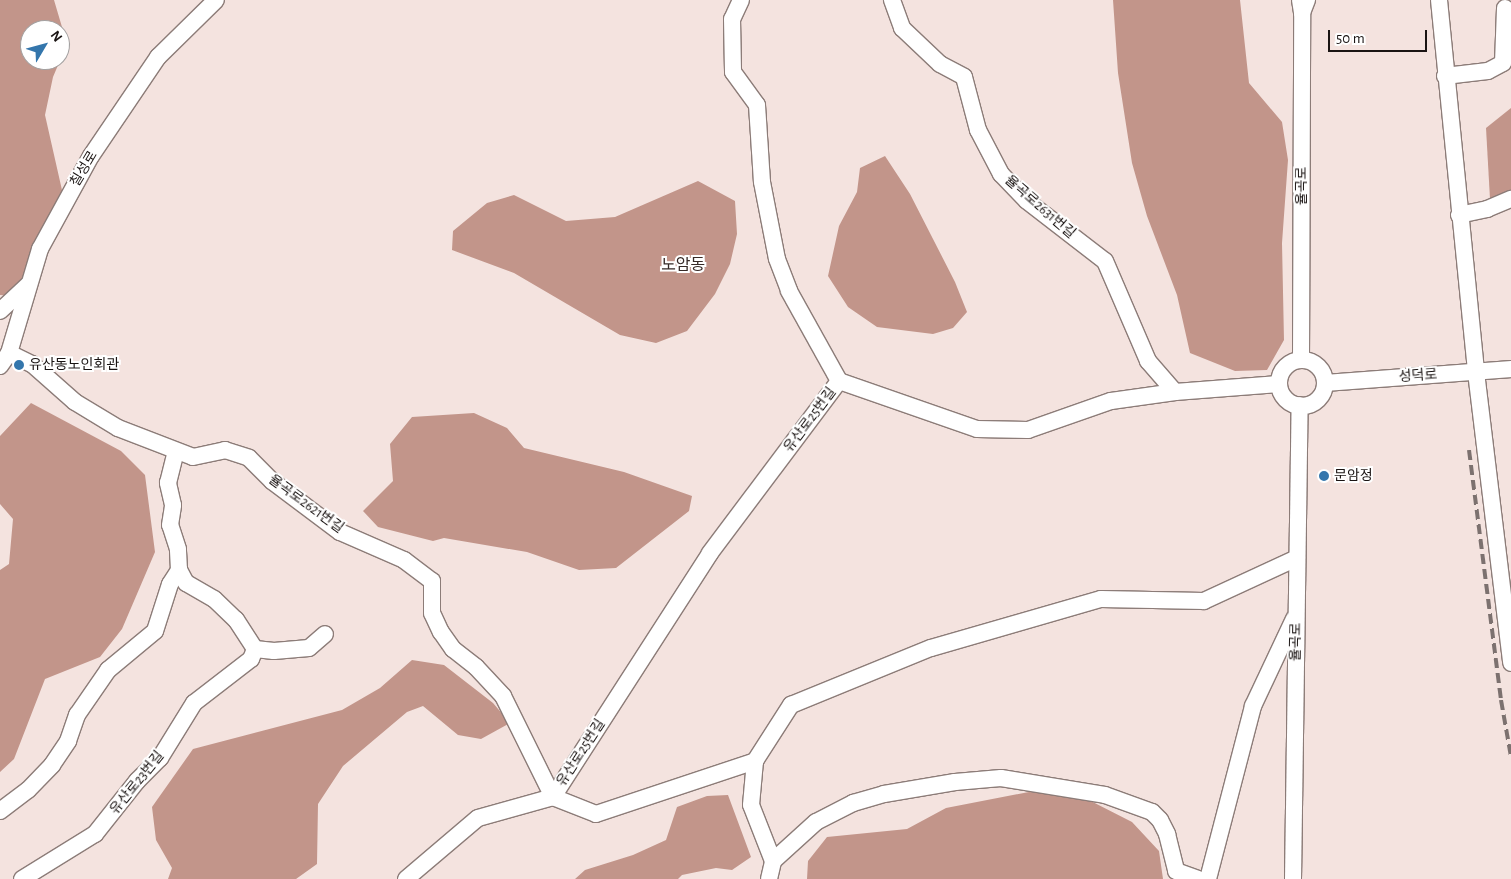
<!DOCTYPE html>
<meta charset="utf-8">
<style>
body{margin:0}
#map{position:relative;width:1511px;height:879px;overflow:hidden;background:#f4e3df;font-family:"Alegreya Sans","Noto Sans KR",sans-serif}
div>[style]{position:absolute}
.forest>*{inset:0;background:#c2958a}
.roads{filter:drop-shadow(1px 0 #8c7c78) drop-shadow(-1px 0 #8c7c78) drop-shadow(0 1px #8c7c78) drop-shadow(0 -1px #8c7c78)}
.minor>*{height:16px;margin:-8px;padding:0 8px;transform-origin:8px;border-radius:8px;background:#fff}
.minor>.ring{margin:-8px;padding:0;box-sizing:content-box;background:none;border:16px solid #fff;border-radius:50%}
.rail>*{height:4px;margin-top:-2px;transform-origin:0;background:repeating-linear-gradient(90deg,#7c716f 0 10px,transparent 0 15px)}
.dots>*{width:14px;height:14px;translate:-50% -50%;box-sizing:border-box;border:2px solid #fff;border-radius:50%}
span{translate:-50% -50%;white-space:nowrap;text-align:center;line-height:1.15;-webkit-text-stroke:4px #fff;paint-order:stroke}
.street-label{font-size:14px;color:#1a1413}
.poi-label{font-size:14px;color:#1a1413}
.left{translate:0 -50%;text-align:left}
.quarter-label{font-size:16px;color:#352926}
.north{position:absolute;left:20px;top:20px;width:50px;height:50px;box-sizing:border-box;background:#fff;border:1px solid #a3a1a1;border-radius:50%;rotate:53deg;font-size:14px;font-weight:700;line-height:20px;text-align:center;color:#1a1413}
.north::after{content:'';display:block;margin:auto;width:18px;height:22px;background:#3476ac;clip-path:polygon(50% 0,100% 100%,50% 72%,0 100%)}
.scale{position:absolute;left:1328px;top:30px;width:99px;height:22px;box-sizing:border-box;border:2px solid #1a1413;border-top:0;padding-left:6px;font-size:15px;line-height:18px;white-space:nowrap;color:#1a1413;-webkit-text-stroke:4px #fff;paint-order:stroke}
</style>
<div id="map">
<div class="forest">
<div style="clip-path:polygon(evenodd,0 0,54px 0,67px 44px,53px 77px,45px 115px,64px 199px,26px 283px,14px 296px,0 295px,0 0,30px 30px,60px 30px,60px 60px,30px 60px,30px 30px)"></div>
<div style="clip-path:polygon(1113px 0,1240px 0,1249px 83px,1282px 122px,1288px 160px,1282px 243px,1284px 340px,1267px 370px,1235px 371px,1190px 353px,1177px 295px,1147px 216px,1132px 163px,1118px 73px)"></div>
<div style="clip-path:polygon(1511px 108px,1511px 202px,1490px 199px,1486px 128px)"></div>
<div style="clip-path:polygon(885px 156px,910px 194px,955px 282px,967px 312px,953px 328px,933px 334px,877px 327px,848px 307px,828px 276px,839px 226px,857px 192px,860px 168px)"></div>
<div style="clip-path:polygon(698px 181px,735px 201px,737px 234px,730px 264px,715px 294px,687px 331px,656px 343px,620px 335px,514px 273px,452px 250px,453px 231px,487px 203px,514px 195px,566px 221px,615px 217px)"></div>
<div style="clip-path:polygon(31px 403px,121px 451px,145px 475px,155px 552px,122px 629px,100px 657px,45px 679px,14px 759px,0 772px,0 570px,9px 564px,13px 519px,0 504px,0 436px)"></div>
<div style="clip-path:polygon(474px 413px,507px 428px,524px 448px,624px 472px,692px 496px,689px 511px,616px 568px,579px 570px,527px 552px,444px 538px,433px 541px,378px 527px,363px 511px,393px 481px,390px 444px,412px 417px)"></div>
<div style="clip-path:polygon(412px 660px,444px 665px,493px 703px,510px 723px,481px 739px,458px 735px,423px 706px,407px 712px,343px 766px,318px 804px,317px 864px,296px 879px,168px 879px,172px 868px,156px 840px,152px 807px,193px 749px,342px 710px,380px 688px)"></div>
<div style="clip-path:polygon(1029px 792px,1077px 794px,1132px 822px,1159px 851px,1163px 879px,807px 879px,808px 861px,827px 837px,907px 829px,946px 808px)"></div>
<div style="clip-path:polygon(728px 795px,751px 857px,732px 870px,716px 868px,682px 875px,678px 879px,575px 879px,585px 870px,633px 855px,666px 840px,677px 807px,707px 796px)"></div>
</div>
<div class="roads">
<div class="minor">
<div style="left:741px;top:0;width:21px;rotate:115deg"></div>
<div style="left:732px;top:19px;width:53px;rotate:88.9deg"></div>
<div style="left:733px;top:72px;width:41px;rotate:54deg"></div>
<div style="left:757px;top:105px;width:77px;rotate:86.3deg"></div>
<div style="left:762px;top:182px;width:78px;rotate:79deg"></div>
<div style="left:777px;top:259px;width:34px;rotate:69deg"></div>
<div style="left:789px;top:291px;width:103px;rotate:60.9deg"></div>
<div style="left:892px;top:0;width:30px;rotate:70deg"></div>
<div style="left:902px;top:28px;width:52px;rotate:43.5deg"></div>
<div style="left:940px;top:64px;width:27px;rotate:28deg"></div>
<div style="left:964px;top:77px;width:55px;rotate:75.2deg"></div>
<div style="left:978px;top:130px;width:50px;rotate:62.4deg"></div>
<div style="left:1001px;top:174px;width:37px;rotate:46deg"></div>
<div style="left:1027px;top:201px;width:98px;rotate:37.6deg"></div>
<div style="left:1105px;top:261px;width:109px;rotate:66.7deg"></div>
<div style="left:1148px;top:361px;width:41px;rotate:48.9deg"></div>
<div style="left:1300px;top:0;width:13px;rotate:81deg"></div>
<div style="left:1302px;top:13px;width:14px;rotate:-69deg"></div>
<div style="left:1439px;top:0;width:374px;rotate:84.3deg"></div>
<div style="left:1476px;top:372px;width:293px;rotate:83.1deg"></div>
<div style="left:1445px;top:76px;width:43px;rotate:-6.6deg"></div>
<div style="left:1488px;top:71px;width:17px;rotate:-28deg"></div>
<div style="left:1503px;top:63px;width:55px;rotate:-87.9deg"></div>
<div style="left:1459px;top:215px;width:29px;rotate:-12deg"></div>
<div style="left:1487px;top:209px;width:26px;rotate:-23deg"></div>
<div style="left:0;top:311px;width:38px;rotate:-43deg"></div>
<div style="left:9px;top:353px;width:25px;rotate:26deg"></div>
<div style="left:32px;top:364px;width:57px;rotate:41.5deg"></div>
<div style="left:75px;top:402px;width:50px;rotate:31.2deg"></div>
<div style="left:118px;top:428px;width:80px;rotate:21.1deg"></div>
<div style="left:193px;top:457px;width:33px;rotate:-12deg"></div>
<div style="left:225px;top:450px;width:25px;rotate:18deg"></div>
<div style="left:249px;top:458px;width:33px;rotate:45deg"></div>
<div style="left:272px;top:481px;width:85px;rotate:36.9deg"></div>
<div style="left:340px;top:532px;width:70px;rotate:23.6deg"></div>
<div style="left:404px;top:560px;width:35px;rotate:37deg"></div>
<div style="left:432px;top:581px;width:32px;rotate:90deg"></div>
<div style="left:432px;top:613px;width:21px;rotate:65deg"></div>
<div style="left:441px;top:632px;width:21px;rotate:55deg"></div>
<div style="left:453px;top:649px;width:29px;rotate:38deg"></div>
<div style="left:476px;top:667px;width:40px;rotate:47deg"></div>
<div style="left:503px;top:696px;width:113px;rotate:63.7deg"></div>
<div style="left:553px;top:797px;width:290px;rotate:-57.2deg"></div>
<div style="left:710px;top:553px;width:215px;rotate:-53.1deg"></div>
<div style="left:1301px;top:360px;width:347px;rotate:-89.8deg"></div>
<div class="ring" style="left:1279px;top:360px;width:30px;height:30px"></div>
<div style="left:0;top:366px;width:16px;rotate:-55deg"></div>
<div style="left:9px;top:353px;width:109px;rotate:-73.4deg"></div>
<div style="left:40px;top:249px;width:106px;rotate:-61.3deg"></div>
<div style="left:91px;top:156px;width:120px;rotate:-55.9deg"></div>
<div style="left:158px;top:57px;width:81px;rotate:-44.5deg"></div>
<div style="left:839px;top:381px;width:146px;rotate:19.2deg"></div>
<div style="left:977px;top:429px;width:51px;rotate:1.1deg"></div>
<div style="left:1028px;top:430px;width:88px;rotate:-19.3deg"></div>
<div style="left:1111px;top:401px;width:65px;rotate:-8deg"></div>
<div style="left:1175px;top:392px;width:104px;rotate:-4.4deg"></div>
<div style="left:1325px;top:383px;width:187px;rotate:-4.3deg"></div>
<div style="left:255px;top:649px;width:19px;rotate:6deg"></div>
<div style="left:274px;top:651px;width:35px;rotate:-5deg"></div>
<div style="left:309px;top:648px;width:21px;rotate:-41deg"></div>
<div style="left:0;top:811px;width:35px;rotate:-37deg"></div>
<div style="left:28px;top:790px;width:35px;rotate:-46deg"></div>
<div style="left:52px;top:765px;width:29px;rotate:-56deg"></div>
<div style="left:68px;top:741px;width:28px;rotate:-71deg"></div>
<div style="left:77px;top:715px;width:55px;rotate:-55.4deg"></div>
<div style="left:108px;top:670px;width:61px;rotate:-39.7deg"></div>
<div style="left:155px;top:631px;width:49px;rotate:-72.3deg"></div>
<div style="left:170px;top:584px;width:17px;rotate:-57deg"></div>
<div style="left:179px;top:570px;width:21px;rotate:-93deg"></div>
<div style="left:178px;top:549px;width:25px;rotate:-108deg"></div>
<div style="left:170px;top:525px;width:20px;rotate:-81deg"></div>
<div style="left:173px;top:505px;width:23px;rotate:-103deg"></div>
<div style="left:168px;top:483px;width:33px;rotate:-76deg"></div>
<div style="left:773px;top:861px;width:58px;rotate:-42.2deg"></div>
<div style="left:816px;top:822px;width:42px;rotate:-27.2deg"></div>
<div style="left:853px;top:803px;width:32px;rotate:-16deg"></div>
<div style="left:884px;top:794px;width:72px;rotate:-9.6deg"></div>
<div style="left:955px;top:782px;width:46px;rotate:-5deg"></div>
<div style="left:1001px;top:778px;width:105px;rotate:9.3deg"></div>
<div style="left:1105px;top:795px;width:50px;rotate:19.9deg"></div>
<div style="left:1152px;top:812px;width:11px;rotate:45deg"></div>
<div style="left:1160px;top:820px;width:16px;rotate:63deg"></div>
<div style="left:1167px;top:834px;width:38px;rotate:76deg"></div>
<div style="left:1176px;top:871px;width:23px;rotate:20deg"></div>
<div style="left:22px;top:879px;width:86px;rotate:-31.7deg"></div>
<div style="left:95px;top:834px;width:68px;rotate:-51.6deg"></div>
<div style="left:137px;top:781px;width:33px;rotate:-45deg"></div>
<div style="left:160px;top:758px;width:65px;rotate:-58.3deg"></div>
<div style="left:194px;top:703px;width:72px;rotate:-37.7deg"></div>
<div style="left:251px;top:659px;width:11px;rotate:-68deg"></div>
<div style="left:255px;top:649px;width:35px;rotate:-123deg"></div>
<div style="left:236px;top:620px;width:30px;rotate:-136deg"></div>
<div style="left:214px;top:599px;width:32px;rotate:-150deg"></div>
<div style="left:186px;top:583px;width:15px;rotate:-118deg"></div>
<div style="left:406px;top:879px;width:94px;rotate:-40.3deg"></div>
<div style="left:478px;top:818px;width:78px;rotate:-15.6deg"></div>
<div style="left:553px;top:797px;width:46px;rotate:21.6deg"></div>
<div style="left:596px;top:814px;width:168px;rotate:-18.4deg"></div>
<div style="left:769px;top:879px;width:18px;rotate:-77deg"></div>
<div style="left:773px;top:861px;width:60px;rotate:-111.4deg"></div>
<div style="left:751px;top:805px;width:44px;rotate:-84.8deg"></div>
<div style="left:755px;top:761px;width:67px;rotate:-57.3deg"></div>
<div style="left:791px;top:705px;width:151px;rotate:-22.2deg"></div>
<div style="left:931px;top:648px;width:177px;rotate:-16.1deg"></div>
<div style="left:1101px;top:599px;width:103px;rotate:1.1deg"></div>
<div style="left:1204px;top:601px;width:102px;rotate:-24.8deg"></div>
<div style="left:1208px;top:879px;width:179px;rotate:-75.4deg"></div>
<div style="left:1253px;top:706px;width:96px;rotate:-64.8deg"></div>
<div style="left:1293px;top:879px;width:474px;rotate:-89.2deg"></div>
</div>
</div>
<div class="rail">
<div style="left:1469px;top:450px;width:252px;rotate:82.7deg"></div>
<div style="left:1501px;top:700px;width:58px;rotate:80deg"></div>
</div>
<div class="dots">
<div style="left:19px;top:365px;background:#3476ac"></div>
<div style="left:1324px;top:476px;background:#3476ac"></div>
</div>
<div class="street-label">
<span style="left:84px;top:169px;rotate:-59deg">칠성로</span>
<span style="left:1302px;top:186px;rotate:-90deg">율곡로</span>
<span style="left:1040px;top:207px;rotate:41deg">율곡로2631번길</span>
<span style="left:1418px;top:376px;rotate:-4deg">성덕로</span>
<span style="left:810px;top:420px;rotate:-53deg">유산로25번길</span>
<span style="left:306px;top:504px;rotate:36deg">율곡로2621번길</span>
<span style="left:1296px;top:642px;rotate:-89deg">율곡로</span>
<span style="left:581px;top:753px;rotate:-57deg">유산로25번길</span>
<span style="left:137px;top:783px;rotate:-51deg">유산로23번길</span>
</div>
<div class="poi-label">
<span class="left" style="left:29px;top:365px">유산동노인회관</span>
<span class="left" style="left:1334px;top:476px">문암정</span>
</div>
<div class="quarter-label">
<span style="left:683px;top:265px">노암동</span>
</div>
<div class="north">N</div>
<div class="scale">50 m</div>
</div>
